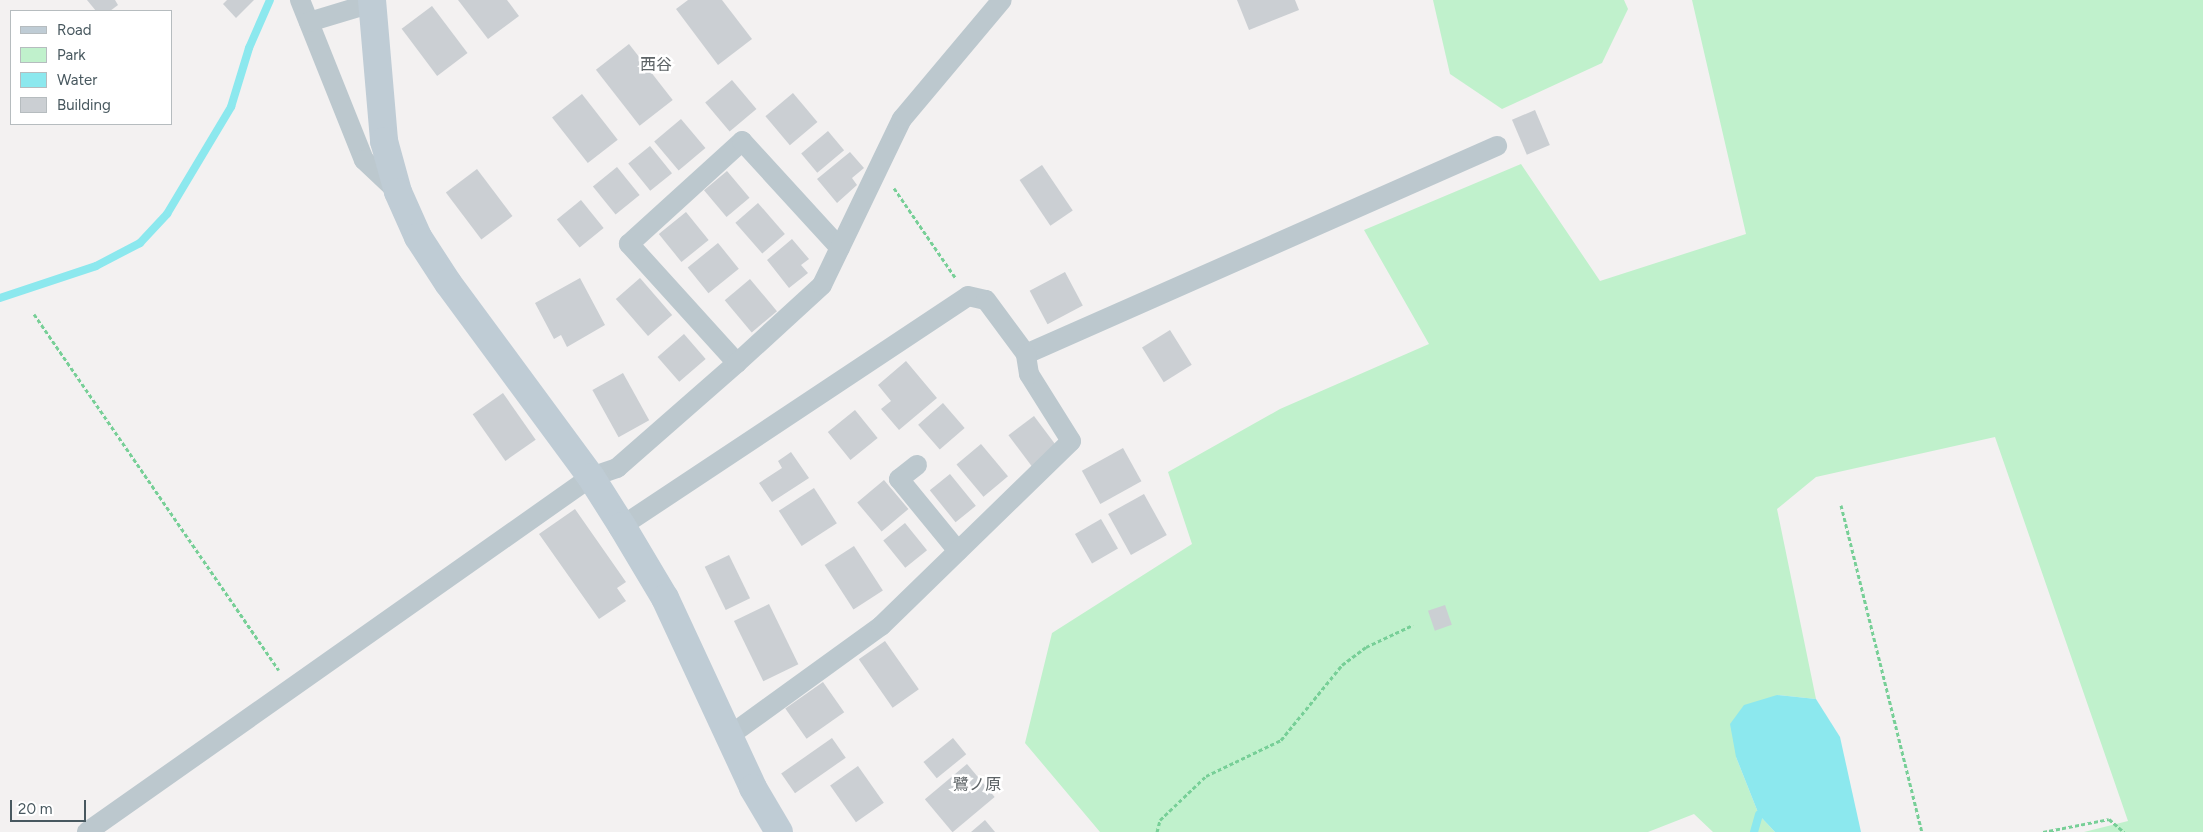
<!DOCTYPE html>
<meta charset="utf-8">
<style>
body{margin:0}
#map{position:relative;width:2203px;height:832px;overflow:hidden;background:#f3f1f1;font-family:Figtree,"Noto Sans JP",sans-serif}
div>[style]{position:absolute}
.green>*{inset:0;background:#c0f1cc}
.water>*{inset:0;background:#8ce8ee}
.stream>*{height:8px;margin:-4px;padding:0 4px;transform-origin:4px;border-radius:4px;background:#8ce8ee}
.building>*{inset:0;background:#cbcfd3;transform-origin:0 0}
.path>*{height:3px;margin-top:-1.5px;transform-origin:0;background:repeating-linear-gradient(90deg,#77cf97 0 4px,transparent 0 6.5px)}
.street>*{height:20px;margin:-10px;padding:0 10px;transform-origin:10px;border-radius:10px;background:#bcc8ce}
.secondary>*{height:28px;margin:-14px;padding:0 14px;transform-origin:14px;border-radius:14px;background:#bfccd5}
span{translate:-50% -50%;white-space:nowrap;text-align:center;line-height:1.15;-webkit-text-stroke:5px #fff;paint-order:stroke}
.neighbourhood-label{font-size:16px;color:#5d6366}
.legend{position:absolute;left:10px;top:10px;width:162px;height:115px;box-sizing:border-box;background:#fff;border:1px solid #b6bcbf;margin:0;padding:6px 9px;list-style:none;font-size:15px;color:#48585f}
.legend li{display:flex;align-items:center;gap:10px;height:25px}
.legend b{width:25px;border:1px solid #b6bcbf}
.scale{position:absolute;left:10px;top:800px;width:76px;height:22px;box-sizing:border-box;border:2px solid #48585f;border-top:0;padding-left:6px;font-size:15px;line-height:18px;white-space:nowrap;color:#48585f;-webkit-text-stroke:4px #fff;paint-order:stroke}
</style>
<div id="map">
<div class="green">
<div style="clip-path:polygon(1433px 0,1624px 0,1628px 9px,1602px 63px,1502px 109px,1450px 74px)"></div>
<div style="clip-path:polygon(1692px 0,2203px 0,2203px 832px,2084px 832px,2128px 821px,1995px 437px,1816px 477px,1777px 509px,1816px 699px,1777px 695px,1736px 757px,1759px 815px,1775px 832px,1713px 832px,1694px 814px,1648px 832px,1100px 832px,1025px 743px,1052px 633px,1192px 544px,1168px 472px,1280px 409px,1429px 344px,1364px 230px,1521px 164px,1600px 281px,1746px 234px)"></div>
</div>
<div class="water">
<div style="clip-path:polygon(1777px 695px,1816px 699px,1840px 737px,1861px 832px,1775px 832px,1759px 815px,1736px 757px,1730px 724px,1744px 705px)"></div>
</div>
<div class="stream">
<div style="left:0;top:298px;width:101px;rotate:-18.4deg"></div>
<div style="left:96px;top:266px;width:50px;rotate:-27.6deg"></div>
<div style="left:140px;top:243px;width:40px;rotate:-47deg"></div>
<div style="left:167px;top:214px;width:125px;rotate:-59.1deg"></div>
<div style="left:231px;top:107px;width:62px;rotate:-73deg"></div>
<div style="left:249px;top:48px;width:52px;rotate:-66.4deg"></div>
<div style="left:1754px;top:832px;width:18px;rotate:-74deg"></div>
</div>
<div class="building">
<div style="clip-path:polygon(87px 0,115px 0,118px 5px,110px 11px,96px 11px)"></div>
<div style="clip-path:polygon(227px 0,254px 0,236px 18px,223px 4px)"></div>
<div style="clip-path:polygon(458px 0,507px 0,519px 16px,488px 39px)"></div>
<div style="clip-path:polygon(688px 0,722px 0,752px 39px,718px 65px,676px 9px)"></div>
<div style="clip-path:polygon(1237px 0,1295px 0,1299px 10px,1249px 30px)"></div>
<div style="left:432px;top:6px;width:59px;height:38px;rotate:53deg"></div>
<div style="left:629px;top:44px;width:71px;height:42px;rotate:52deg"></div>
<div style="left:732px;top:80px;width:38px;height:35px;rotate:50deg"></div>
<div style="left:793px;top:93px;width:38px;height:36px;rotate:50deg"></div>
<div style="left:582px;top:94px;width:58px;height:38px;rotate:52deg"></div>
<div style="left:1535px;top:110px;width:38px;height:25px;rotate:67deg"></div>
<div style="left:681px;top:119px;width:38px;height:35px;rotate:50deg"></div>
<div style="left:828px;top:131px;width:25px;height:35px;rotate:50deg"></div>
<div style="left:650px;top:146px;width:35px;height:28px;rotate:51deg"></div>
<div style="clip-path:polygon(850px 152px,864px 168px,852px 178px,857px 185px,837px 203px,817px 179px)"></div>
<div style="left:1042px;top:165px;width:55px;height:27px;rotate:56deg"></div>
<div style="left:617px;top:167px;width:36px;height:31px;rotate:51deg"></div>
<div style="left:477px;top:169px;width:59px;height:39px;rotate:53deg"></div>
<div style="left:727px;top:171px;width:35px;height:30px;rotate:50deg"></div>
<div style="left:581px;top:200px;width:36px;height:31px;rotate:51deg"></div>
<div style="left:758px;top:203px;width:41px;height:30px;rotate:49deg"></div>
<div style="left:686px;top:212px;width:36px;height:35px;rotate:51deg"></div>
<div style="clip-path:polygon(792px 239px,809px 259px,801px 265px,808px 273px,789px 288px,767px 260px)"></div>
<div style="left:718px;top:243px;width:33px;height:39px;rotate:51deg"></div>
<div style="left:1065px;top:272px;width:38px;height:40px;rotate:62deg"></div>
<div style="clip-path:polygon(580px 278px,605px 325px,567px 347px,561px 335px,554px 339px,535px 303px)"></div>
<div style="left:640px;top:278px;width:49px;height:32px;rotate:49deg"></div>
<div style="left:750px;top:279px;width:42px;height:33px;rotate:50deg"></div>
<div style="left:1170px;top:330px;width:41px;height:33px;rotate:58deg"></div>
<div style="left:684px;top:334px;width:33px;height:35px;rotate:49deg"></div>
<div style="clip-path:polygon(906px 361px,937px 398px,899px 430px,881px 409px,891px 401px,878px 385px)"></div>
<div style="left:623px;top:373px;width:54px;height:35px;rotate:61deg"></div>
<div style="left:503px;top:393px;width:57px;height:37px;rotate:55deg"></div>
<div style="left:943px;top:403px;width:33px;height:33px;rotate:49deg"></div>
<div style="left:855px;top:410px;width:36px;height:35px;rotate:51deg"></div>
<div style="left:1034px;top:416px;width:39px;height:32px;rotate:53deg"></div>
<div style="left:981px;top:444px;width:42px;height:32px;rotate:50deg"></div>
<div style="left:1123px;top:448px;width:38px;height:47px;rotate:61deg"></div>
<div style="clip-path:polygon(791px 452px,809px 478px,772px 502px,759px 483px,782px 468px,778px 461px)"></div>
<div style="left:950px;top:474px;width:41px;height:26px;rotate:51deg"></div>
<div style="left:884px;top:480px;width:38px;height:35px;rotate:50deg"></div>
<div style="left:814px;top:488px;width:42px;height:42px;rotate:57deg"></div>
<div style="left:1144px;top:494px;width:47px;height:41px;rotate:61deg"></div>
<div style="clip-path:polygon(575px 509px,626px 582px,617px 588px,626px 601px,599px 619px,539px 534px)"></div>
<div style="left:1101px;top:519px;width:34px;height:30px;rotate:60deg"></div>
<div style="left:905px;top:523px;width:35px;height:28px;rotate:51deg"></div>
<div style="left:854px;top:546px;width:53px;height:35px;rotate:57deg"></div>
<div style="left:729px;top:555px;width:48px;height:27px;rotate:64deg"></div>
<div style="left:769px;top:604px;width:67px;height:39px;rotate:64deg"></div>
<div style="left:1445px;top:605px;width:21px;height:18px;rotate:71deg"></div>
<div style="left:885px;top:641px;width:59px;height:32px;rotate:55deg"></div>
<div style="left:823px;top:682px;width:37px;height:46px;rotate:55deg"></div>
<div style="left:832px;top:738px;width:24px;height:62px;rotate:55deg"></div>
<div style="left:953px;top:738px;width:21px;height:38px;rotate:51deg"></div>
<div style="left:967px;top:764px;width:43px;height:55px;rotate:50deg"></div>
<div style="left:858px;top:766px;width:45px;height:34px;rotate:55deg"></div>
<div style="clip-path:polygon(985px 820px,995px 832px,971px 832px)"></div>
</div>
<div class="path">
<div style="left:894px;top:188px;width:108px;rotate:55.6deg"></div>
<div style="left:34px;top:314px;width:432px;rotate:55.5deg"></div>
<div style="left:1841px;top:505px;width:337px;rotate:76.1deg"></div>
<div style="left:1157px;top:832px;width:12px;rotate:-76deg"></div>
<div style="left:1160px;top:820px;width:64px;rotate:-43.7deg"></div>
<div style="left:1206px;top:776px;width:83px;rotate:-25.6deg"></div>
<div style="left:1281px;top:740px;width:97px;rotate:-50.9deg"></div>
<div style="left:1342px;top:665px;width:30px;rotate:-37deg"></div>
<div style="left:1366px;top:647px;width:52px;rotate:-25.1deg"></div>
<div style="left:2043px;top:832px;width:67px;rotate:-11.1deg"></div>
<div style="left:2109px;top:819px;width:20px;rotate:41deg"></div>
</div>
<div class="street">
<div style="left:300px;top:0;width:172px;rotate:68.2deg"></div>
<div style="left:364px;top:160px;width:47px;rotate:43.3deg"></div>
<div style="left:309px;top:22px;width:66px;rotate:-16.8deg"></div>
<div style="left:737px;top:363px;width:161px;rotate:-132.2deg"></div>
<div style="left:629px;top:244px;width:153px;rotate:-42.3deg"></div>
<div style="left:742px;top:141px;width:145px;rotate:47.5deg"></div>
<div style="left:917px;top:465px;width:23px;rotate:142deg"></div>
<div style="left:899px;top:479px;width:93px;rotate:50.7deg"></div>
<div style="left:622px;top:526px;width:415px;rotate:-33.6deg"></div>
<div style="left:968px;top:296px;width:18px;rotate:13deg"></div>
<div style="left:986px;top:300px;width:67px;rotate:53.5deg"></div>
<div style="left:1026px;top:354px;width:515px;rotate:-23.83deg"></div>
<div style="left:729px;top:736px;width:188px;rotate:-35.9deg"></div>
<div style="left:881px;top:626px;width:265px;rotate:-44.2deg"></div>
<div style="left:1071px;top:441px;width:79px;rotate:-122.1deg"></div>
<div style="left:1029px;top:374px;width:20px;rotate:-99deg"></div>
<div style="left:87px;top:832px;width:616px;rotate:-35.16deg"></div>
<div style="left:591px;top:477px;width:28px;rotate:-19deg"></div>
<div style="left:617px;top:468px;width:159px;rotate:-41.2deg"></div>
<div style="left:737px;top:363px;width:115px;rotate:-42.5deg"></div>
<div style="left:822px;top:285px;width:184px;rotate:-64.3deg"></div>
<div style="left:902px;top:119px;width:155px;rotate:-50deg"></div>
</div>
<div class="secondary">
<div style="left:372px;top:0;width:142px;rotate:85.1deg"></div>
<div style="left:384px;top:141px;width:53px;rotate:74.6deg"></div>
<div style="left:398px;top:192px;width:49px;rotate:66deg"></div>
<div style="left:418px;top:237px;width:55px;rotate:56.9deg"></div>
<div style="left:448px;top:283px;width:241px;rotate:53.6deg"></div>
<div style="left:591px;top:477px;width:58px;rotate:57.7deg"></div>
<div style="left:622px;top:526px;width:84px;rotate:59.2deg"></div>
<div style="left:665px;top:598px;width:209px;rotate:65.1deg"></div>
<div style="left:753px;top:788px;width:51px;rotate:59.4deg"></div>
</div>
<div class="neighbourhood-label">
<span style="left:656px;top:65px">西谷</span>
<span style="left:977px;top:785px">鷺ノ原</span>
</div>
<ul class="legend">
<li><b style="height:6px;background:#bfccd5"></b>Road</li>
<li><b style="height:14px;background:#c0f1cc"></b>Park</li>
<li><b style="height:14px;background:#8ce8ee"></b>Water</li>
<li><b style="height:14px;background:#cbcfd3"></b>Building</li>
</ul>
<div class="scale">20 m</div>
</div>
